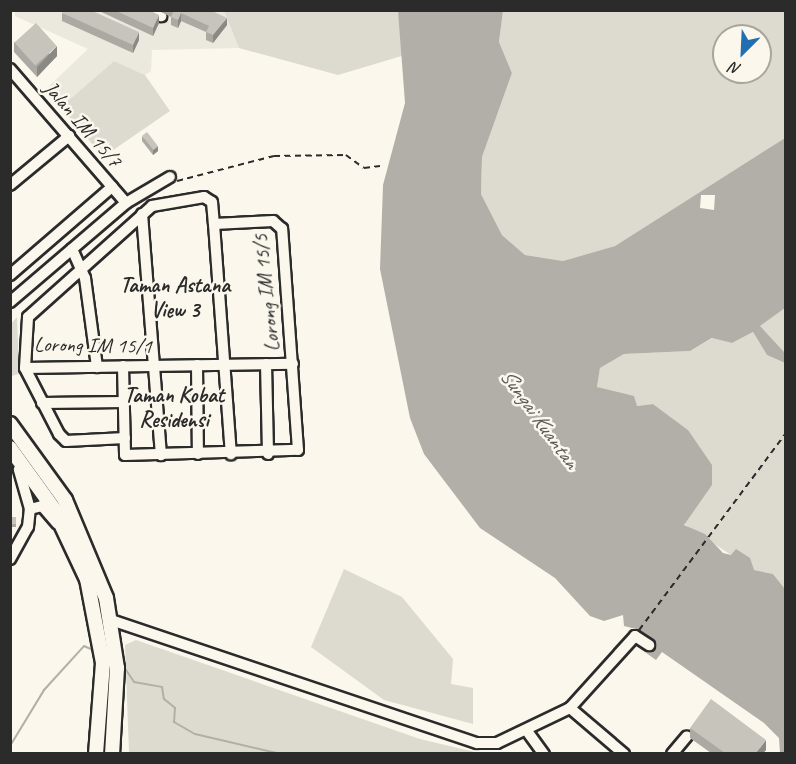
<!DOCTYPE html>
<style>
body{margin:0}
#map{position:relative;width:796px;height:764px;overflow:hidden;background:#fbf7ec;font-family:Caveat,sans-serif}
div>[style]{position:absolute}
.built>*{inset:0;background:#ebe8de}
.green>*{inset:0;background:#dddad0}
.water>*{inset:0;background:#b1afa7}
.stream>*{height:2px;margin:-1px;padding:0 1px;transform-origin:1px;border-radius:1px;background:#b1afa7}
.path>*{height:1.5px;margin-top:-0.75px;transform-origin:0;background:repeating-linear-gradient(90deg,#2b2b2b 0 6px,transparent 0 10.5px)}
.roads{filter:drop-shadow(2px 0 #2b2b2b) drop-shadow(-2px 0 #2b2b2b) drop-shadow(0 2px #2b2b2b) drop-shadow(0 -2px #2b2b2b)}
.minor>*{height:10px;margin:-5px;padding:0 5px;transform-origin:5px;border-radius:5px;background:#fbf7ec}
.major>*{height:14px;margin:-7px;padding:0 7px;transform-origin:7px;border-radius:7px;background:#fbf7ec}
.wall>*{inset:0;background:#aba9a2;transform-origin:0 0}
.shaded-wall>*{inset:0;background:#8b8984}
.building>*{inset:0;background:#c7c4bc;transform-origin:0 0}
span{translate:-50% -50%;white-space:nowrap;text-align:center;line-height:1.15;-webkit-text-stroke:5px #fbf7ec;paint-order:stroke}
.street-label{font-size:21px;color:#2b2b2b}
.neighbourhood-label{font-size:22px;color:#2b2b2b;font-weight:700}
.water-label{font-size:22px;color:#5a5956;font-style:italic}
.frame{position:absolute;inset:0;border:12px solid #2b2b2b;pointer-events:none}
.north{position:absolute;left:712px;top:24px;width:60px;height:60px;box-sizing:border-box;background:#fbf7ec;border:2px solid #a8a59f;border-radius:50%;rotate:204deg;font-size:16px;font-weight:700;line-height:24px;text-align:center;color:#2b2b2b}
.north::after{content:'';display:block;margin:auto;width:21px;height:27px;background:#1f6fb2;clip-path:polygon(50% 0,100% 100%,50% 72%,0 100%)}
</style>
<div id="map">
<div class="built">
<div style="clip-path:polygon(15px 11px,224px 11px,239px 48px,152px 50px,151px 71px,145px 75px,114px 61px,61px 107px,46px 89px,88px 49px,15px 16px)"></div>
</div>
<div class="green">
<div style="clip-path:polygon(224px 11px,398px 11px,405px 55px,338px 75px,239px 48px)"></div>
<div style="clip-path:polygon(evenodd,503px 11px,785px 11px,785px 138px,615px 246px,563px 261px,525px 255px,502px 235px,481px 194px,482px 157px,512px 73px,499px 42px,503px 11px,724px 36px,760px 36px,760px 72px,724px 72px,724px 36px)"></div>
<div style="clip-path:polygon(114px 61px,145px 75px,170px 111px,103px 157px,61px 107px)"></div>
<div style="clip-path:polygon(785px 308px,785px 353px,759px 326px)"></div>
<div style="clip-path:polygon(17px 317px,19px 374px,11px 376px,11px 324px)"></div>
<div style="clip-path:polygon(753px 332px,767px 355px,785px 363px,785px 589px,773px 574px,754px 570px,684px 524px,693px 506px,688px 430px,653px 404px,637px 406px,597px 387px,600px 368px,624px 354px,690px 351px,713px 338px,732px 343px)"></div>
<div style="clip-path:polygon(344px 569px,402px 597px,453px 659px,451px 684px,473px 688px,473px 724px,384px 700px,311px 647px)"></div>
<div style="clip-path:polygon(136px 640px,420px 739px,479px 753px,129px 753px,125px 645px)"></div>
</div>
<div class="water">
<div style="clip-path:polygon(evenodd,398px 11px,503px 11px,499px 42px,512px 73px,482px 157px,481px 194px,502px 235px,525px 255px,563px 261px,615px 246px,785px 138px,785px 308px,760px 326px,785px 353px,785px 363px,767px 355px,753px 332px,732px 343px,712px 338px,690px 351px,624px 354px,600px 368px,597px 387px,634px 396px,637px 406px,653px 404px,688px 430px,712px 465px,712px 485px,684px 525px,705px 534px,723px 553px,731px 555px,736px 549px,750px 558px,754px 570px,773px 574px,785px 589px,785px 753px,780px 753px,779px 738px,764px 723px,662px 652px,656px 660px,628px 640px,636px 629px,624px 626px,623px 615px,604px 621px,590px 616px,555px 578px,480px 528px,424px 454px,410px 418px,380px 269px,383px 185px,405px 103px,398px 11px,701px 195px,715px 195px,714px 210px,700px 208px,701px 195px)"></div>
</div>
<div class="stream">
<div style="left:122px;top:664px;width:22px;rotate:56deg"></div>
<div style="left:134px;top:682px;width:28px;rotate:10deg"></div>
<div style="left:162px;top:687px;width:12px;rotate:81deg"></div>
<div style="left:164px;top:699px;width:14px;rotate:39deg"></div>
<div style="left:175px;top:708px;width:14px;rotate:94deg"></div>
<div style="left:174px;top:722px;width:24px;rotate:30deg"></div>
<div style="left:195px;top:734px;width:88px;rotate:13.1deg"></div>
<div style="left:10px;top:746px;width:66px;rotate:-58.7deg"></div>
<div style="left:44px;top:690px;width:59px;rotate:-47.7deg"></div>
<div style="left:84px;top:646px;width:12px;rotate:24deg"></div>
</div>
<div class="path">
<div style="left:177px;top:181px;width:100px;rotate:-14.5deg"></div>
<div style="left:274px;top:156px;width:72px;rotate:-0.8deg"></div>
<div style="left:346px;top:155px;width:22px;rotate:36deg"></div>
<div style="left:364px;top:168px;width:16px;rotate:-7deg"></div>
<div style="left:639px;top:630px;width:246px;rotate:-53.3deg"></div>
</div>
<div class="roads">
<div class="minor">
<div style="left:150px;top:10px;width:13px;rotate:29deg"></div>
<div style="left:10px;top:69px;width:177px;rotate:49.1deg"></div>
<div style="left:10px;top:185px;width:77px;rotate:-39.7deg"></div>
<div style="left:142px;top:214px;width:242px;rotate:85.5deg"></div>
<div style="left:72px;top:249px;width:32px;rotate:66deg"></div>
<div style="left:85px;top:278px;width:90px;rotate:82.3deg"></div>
<div style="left:10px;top:275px;width:135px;rotate:-40.8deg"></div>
<div style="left:10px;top:302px;width:153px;rotate:-40.5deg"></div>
<div style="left:126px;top:203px;width:51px;rotate:-30.6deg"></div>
<div style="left:266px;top:364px;width:90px;rotate:88.7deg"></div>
<div style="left:197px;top:365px;width:89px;rotate:89.4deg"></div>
<div style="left:123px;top:366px;width:89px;rotate:88.7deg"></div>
<div style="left:125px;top:455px;width:173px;rotate:-1.7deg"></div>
<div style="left:298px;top:450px;width:222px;rotate:-94.1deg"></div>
<div style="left:282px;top:229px;width:12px;rotate:-138deg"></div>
<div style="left:273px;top:221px;width:59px;rotate:177.1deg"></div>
<div style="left:25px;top:368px;width:268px;rotate:-0.9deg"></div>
<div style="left:42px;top:403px;width:82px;rotate:-0.7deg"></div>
<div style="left:125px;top:438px;width:59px;rotate:177.1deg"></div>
<div style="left:66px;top:441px;width:10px;rotate:-135deg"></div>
<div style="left:59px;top:434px;width:74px;rotate:-117.3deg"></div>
<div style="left:25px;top:368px;width:51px;rotate:-86.6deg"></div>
<div style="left:28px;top:317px;width:166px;rotate:-41.8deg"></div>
<div style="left:152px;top:206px;width:53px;rotate:-9.8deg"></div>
<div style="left:204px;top:197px;width:9px;rotate:32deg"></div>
<div style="left:212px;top:202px;width:22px;rotate:85deg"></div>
<div style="left:214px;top:224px;width:231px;rotate:85.8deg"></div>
<div style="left:30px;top:509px;width:12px;rotate:-14deg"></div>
<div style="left:42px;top:506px;width:23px;rotate:49deg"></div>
<div style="left:10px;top:559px;width:37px;rotate:-61deg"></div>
<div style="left:28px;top:527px;width:18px;rotate:-84deg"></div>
<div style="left:30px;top:509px;width:41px;rotate:-105.8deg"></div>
<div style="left:111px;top:620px;width:386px;rotate:18.6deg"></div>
<div style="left:477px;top:743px;width:20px"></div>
<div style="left:497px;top:743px;width:81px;rotate:-25.6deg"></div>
<div style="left:570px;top:708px;width:97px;rotate:-47.9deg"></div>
<div style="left:635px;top:636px;width:17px;rotate:33deg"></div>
<div style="left:570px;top:708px;width:71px;rotate:40.4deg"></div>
<div style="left:527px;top:731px;width:29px;rotate:54deg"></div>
<div style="left:672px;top:754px;width:23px;rotate:-50deg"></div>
</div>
<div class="major">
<div style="left:10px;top:424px;width:94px;rotate:54.1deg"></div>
<div style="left:65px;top:500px;width:106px;rotate:67.3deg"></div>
<div style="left:106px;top:598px;width:71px;rotate:81.1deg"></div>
<div style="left:117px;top:668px;width:86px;rotate:93.3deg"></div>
<div style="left:10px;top:448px;width:75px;rotate:54.2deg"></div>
<div style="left:54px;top:509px;width:77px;rotate:64.8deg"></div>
<div style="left:87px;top:579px;width:86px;rotate:79.2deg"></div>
<div style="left:103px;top:663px;width:91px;rotate:94.4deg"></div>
</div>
</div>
<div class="wall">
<div style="clip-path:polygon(97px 10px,149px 10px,159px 23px,153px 36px)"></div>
<div style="clip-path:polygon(157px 10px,210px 10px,227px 25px,213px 43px,206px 40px,206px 32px,181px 21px,178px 28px,171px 25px,171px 17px)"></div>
<div style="clip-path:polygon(62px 13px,139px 40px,133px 53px,62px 21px)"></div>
<div style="clip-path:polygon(14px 42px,57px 56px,37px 77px,14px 52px)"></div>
<div style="clip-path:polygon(142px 136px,158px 151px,153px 155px,142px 141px)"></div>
<div style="left:10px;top:517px;width:6px;height:10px"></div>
<div style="clip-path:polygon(690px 728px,766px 750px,763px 753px,711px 753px,690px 738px)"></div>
</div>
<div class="shaded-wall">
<div style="clip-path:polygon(181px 13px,181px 21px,178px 28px,178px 20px)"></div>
<div style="clip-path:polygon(159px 15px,159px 23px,153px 36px,153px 28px)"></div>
<div style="clip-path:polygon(227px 18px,227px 25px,213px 43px,213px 35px)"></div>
<div style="clip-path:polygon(139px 32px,139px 40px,133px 53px,133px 45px)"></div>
<div style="clip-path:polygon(57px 46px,57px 56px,37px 77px,37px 67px)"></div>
<div style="clip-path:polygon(158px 146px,158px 151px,153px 155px,153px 150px)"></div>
<div style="clip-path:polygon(766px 740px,766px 750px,763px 753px,756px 753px)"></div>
</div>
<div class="building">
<div style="clip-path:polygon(63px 10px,90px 10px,139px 32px,133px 45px,62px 13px)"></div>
<div style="clip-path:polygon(114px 10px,149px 10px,159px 15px,153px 28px)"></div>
<div style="clip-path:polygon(174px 10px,210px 10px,227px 18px,213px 35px,206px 32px,209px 26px,181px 13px,178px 20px,171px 17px)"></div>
<div style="left:36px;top:23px;width:31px;height:29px;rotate:48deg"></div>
<div style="left:147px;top:132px;width:18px;height:6px;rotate:52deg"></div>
<div style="left:10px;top:517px;width:6px;height:7px"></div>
<div style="clip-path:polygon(711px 699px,766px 740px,756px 753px,725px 753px,690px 728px)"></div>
</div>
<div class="street-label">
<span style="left:83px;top:124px;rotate:49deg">Jalan IM 15/7</span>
<span style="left:266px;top:293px;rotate:-96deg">Lorong IM 15/5</span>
<span style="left:93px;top:345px;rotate:1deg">Lorong IM 15/1</span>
</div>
<div class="neighbourhood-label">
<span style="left:175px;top:298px">Taman Astana<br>View 3</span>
<span style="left:174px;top:408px">Taman Kobat<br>Residensi</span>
</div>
<div class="water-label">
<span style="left:539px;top:419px;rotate:54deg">Sungai Kuantan</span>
</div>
<div class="frame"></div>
<div class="north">N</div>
</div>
